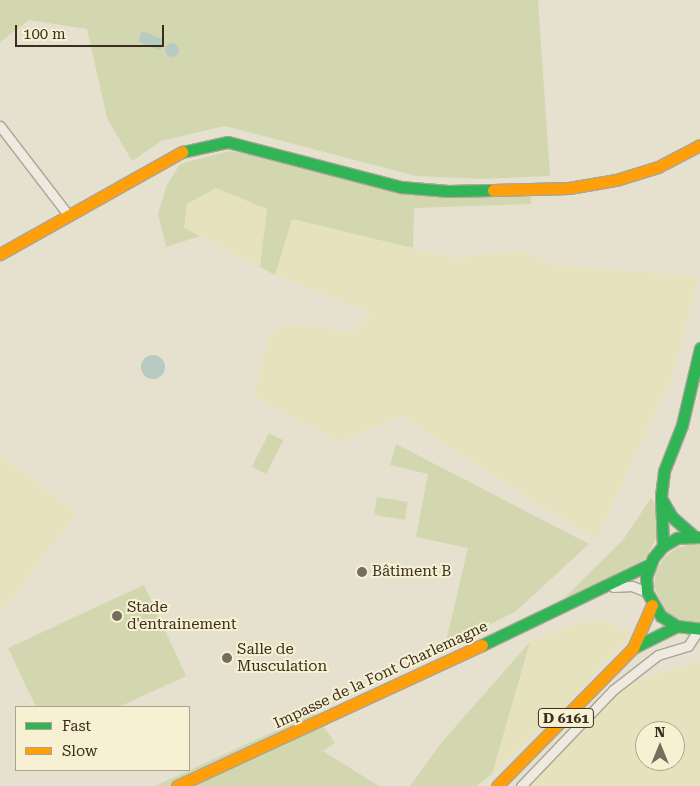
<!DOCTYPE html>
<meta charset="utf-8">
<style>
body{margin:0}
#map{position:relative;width:700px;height:786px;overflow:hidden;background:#e6e1ce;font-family:"Roboto Serif",serif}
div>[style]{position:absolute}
.farmland>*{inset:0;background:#e6e2be}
.green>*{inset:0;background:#d2d7b0;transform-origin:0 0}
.water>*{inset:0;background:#b8cbc2;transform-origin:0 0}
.round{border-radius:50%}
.roads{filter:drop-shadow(1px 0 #aba596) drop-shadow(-1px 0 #aba596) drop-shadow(0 1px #aba596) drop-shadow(0 -1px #aba596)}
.street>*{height:9px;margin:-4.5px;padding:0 4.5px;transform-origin:4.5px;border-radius:4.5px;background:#eeeadf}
.fast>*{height:11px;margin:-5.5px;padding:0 5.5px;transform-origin:5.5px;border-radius:5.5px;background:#30b455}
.slow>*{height:11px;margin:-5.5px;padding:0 5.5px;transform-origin:5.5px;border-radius:5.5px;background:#ff9f0a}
.dots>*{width:14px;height:14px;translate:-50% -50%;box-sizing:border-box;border:2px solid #f7f0d3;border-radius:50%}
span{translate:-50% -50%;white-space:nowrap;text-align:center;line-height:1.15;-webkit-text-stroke:4px #f7f0d3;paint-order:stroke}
.shield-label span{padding:1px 4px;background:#f7f0d3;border:1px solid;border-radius:4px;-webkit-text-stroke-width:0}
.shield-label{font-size:14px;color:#3a2f1e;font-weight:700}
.poi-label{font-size:15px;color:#3a2f1e}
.left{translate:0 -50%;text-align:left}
.street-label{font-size:15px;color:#3a2f1e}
.legend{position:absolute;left:15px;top:706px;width:175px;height:65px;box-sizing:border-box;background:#f7f0d3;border:1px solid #aba38b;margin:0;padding:6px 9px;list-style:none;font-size:15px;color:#3a2f1e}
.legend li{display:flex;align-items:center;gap:10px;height:25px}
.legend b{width:25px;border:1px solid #aba38b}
.north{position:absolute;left:635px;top:721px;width:50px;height:50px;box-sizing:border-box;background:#f7f0d3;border:1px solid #aba38b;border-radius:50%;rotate:0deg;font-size:14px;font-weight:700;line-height:20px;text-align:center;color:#3a2f1e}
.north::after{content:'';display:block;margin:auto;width:18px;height:22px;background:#766d5c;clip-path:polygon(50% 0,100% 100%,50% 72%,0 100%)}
.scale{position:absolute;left:15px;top:25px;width:149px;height:22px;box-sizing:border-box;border:2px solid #3a2f1e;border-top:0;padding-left:6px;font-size:15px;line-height:18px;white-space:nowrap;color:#3a2f1e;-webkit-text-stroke:4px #f7f0d3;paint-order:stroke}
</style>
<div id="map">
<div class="farmland">
<div style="clip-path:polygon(216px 188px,291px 219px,454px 258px,523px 250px,552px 265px,699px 276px,673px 374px,596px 540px,401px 416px,340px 442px,253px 396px,270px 336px,289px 324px,356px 332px,371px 313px,275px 275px,184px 228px,187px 204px)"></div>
<div style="clip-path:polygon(0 456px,78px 512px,0 614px)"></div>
<div style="clip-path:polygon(596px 618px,632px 633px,575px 696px,492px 774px,530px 642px)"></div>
<div style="clip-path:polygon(evenodd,700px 661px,700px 786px,524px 786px,624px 685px,700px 661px,645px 731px,675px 731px,675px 761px,645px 761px,645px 731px)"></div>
</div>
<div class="green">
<div style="clip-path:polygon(0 0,538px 0,550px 176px,482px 179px,416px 176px,225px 126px,161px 141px,132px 161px,107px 118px,87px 29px,29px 20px,0 42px)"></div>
<div style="clip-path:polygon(229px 151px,318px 165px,401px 187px,531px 190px,531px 204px,414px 208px,413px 248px,292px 219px,275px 275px,260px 267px,267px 209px,216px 188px,187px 204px,184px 228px,200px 236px,166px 247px,158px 214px,166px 187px,180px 164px)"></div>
<div style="left:269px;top:433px;width:16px;height:38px;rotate:27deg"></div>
<div style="clip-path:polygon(396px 444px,589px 544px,515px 612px,445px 646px,468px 548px,416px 537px,428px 474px,390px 465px)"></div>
<div style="left:377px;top:497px;width:31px;height:18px;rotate:9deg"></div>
<div style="clip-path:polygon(651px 498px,655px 503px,657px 537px,645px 559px,568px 599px,566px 596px,623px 540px)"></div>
<div style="clip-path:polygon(692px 544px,700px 544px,700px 624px,689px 624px,668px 615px,654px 587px,656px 571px,664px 558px,676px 548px)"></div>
<div style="clip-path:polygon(144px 585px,186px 676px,119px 707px,36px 707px,8px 648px)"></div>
<div style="clip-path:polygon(530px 642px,492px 774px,476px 786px,410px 786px,442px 742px)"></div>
<div style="clip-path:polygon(314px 713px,335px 743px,323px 751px,379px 786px,155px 786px)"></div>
</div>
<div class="water">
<div style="left:142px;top:31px;width:24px;height:11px;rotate:22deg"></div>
<div class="round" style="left:165px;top:43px;width:14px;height:14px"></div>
<div class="round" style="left:141px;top:355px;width:24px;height:24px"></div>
</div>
<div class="roads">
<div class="street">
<div style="left:0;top:126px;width:113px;rotate:52.5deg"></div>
<div style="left:613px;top:587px;width:19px;rotate:-3deg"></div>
<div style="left:632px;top:586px;width:16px;rotate:22deg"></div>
<div style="left:521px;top:786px;width:133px;rotate:-46.2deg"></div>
<div style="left:613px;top:690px;width:57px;rotate:-37.9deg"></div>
<div style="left:658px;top:655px;width:31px;rotate:-17deg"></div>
<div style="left:688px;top:646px;width:20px;rotate:-57deg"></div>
</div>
<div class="fast">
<div style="left:182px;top:152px;width:47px;rotate:-12.3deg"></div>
<div style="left:228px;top:142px;width:179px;rotate:14.6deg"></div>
<div style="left:401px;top:187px;width:47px;rotate:4.9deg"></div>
<div style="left:448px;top:191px;width:45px;rotate:-1.3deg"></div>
<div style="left:661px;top:498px;width:22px;rotate:60deg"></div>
<div style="left:672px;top:517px;width:28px;rotate:41deg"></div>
<div style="left:700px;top:537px;width:23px;rotate:178deg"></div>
<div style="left:677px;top:538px;width:16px;rotate:150deg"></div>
<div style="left:663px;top:546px;width:16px;rotate:130deg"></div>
<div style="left:653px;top:558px;width:20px;rotate:110deg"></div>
<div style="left:646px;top:577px;width:15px;rotate:86deg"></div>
<div style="left:647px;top:592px;width:28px;rotate:60deg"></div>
<div style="left:661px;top:616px;width:19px;rotate:32deg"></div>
<div style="left:677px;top:626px;width:23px;rotate:7deg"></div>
<div style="left:663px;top:546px;width:50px;rotate:-92.3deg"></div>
<div style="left:661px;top:496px;width:25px;rotate:-83deg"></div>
<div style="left:664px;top:471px;width:49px;rotate:-68.6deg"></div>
<div style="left:682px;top:425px;width:79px;rotate:-76.8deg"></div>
<div style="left:482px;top:645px;width:187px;rotate:-25.7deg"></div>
<div style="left:633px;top:648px;width:49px;rotate:-26.6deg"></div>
</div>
<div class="slow">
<div style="left:493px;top:190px;width:76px;rotate:-1.5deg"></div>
<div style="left:569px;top:188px;width:48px;rotate:-9.7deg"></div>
<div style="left:616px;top:180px;width:44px;rotate:-17.2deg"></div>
<div style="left:658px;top:167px;width:47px;rotate:-27.6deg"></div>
<div style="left:0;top:254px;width:209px;rotate:-29.3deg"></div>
<div style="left:177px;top:786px;width:336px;rotate:-24.8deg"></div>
<div style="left:497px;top:786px;width:194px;rotate:-45.4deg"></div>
<div style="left:633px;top:648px;width:47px;rotate:-66.2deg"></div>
</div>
</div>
<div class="dots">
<div style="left:362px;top:572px;background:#766d5c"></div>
<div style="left:117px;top:616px;background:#766d5c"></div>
<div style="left:227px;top:658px;background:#766d5c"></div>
</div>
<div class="shield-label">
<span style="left:566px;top:718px">D 6161</span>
</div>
<div class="poi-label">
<span class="left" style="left:372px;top:572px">Bâtiment B</span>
<span class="left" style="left:127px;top:616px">Stade<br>d'entrainement</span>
<span class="left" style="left:237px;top:658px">Salle de<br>Musculation</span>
</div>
<div class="street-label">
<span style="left:381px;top:675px;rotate:-25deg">Impasse de la Font Charlemagne</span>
</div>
<ul class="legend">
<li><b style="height:6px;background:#30b455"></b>Fast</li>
<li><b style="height:6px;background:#ff9f0a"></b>Slow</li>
</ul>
<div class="north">N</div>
<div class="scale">100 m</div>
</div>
